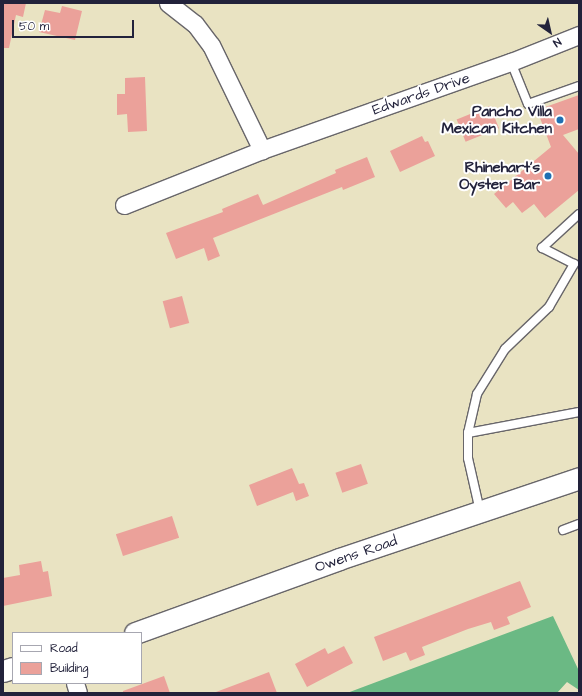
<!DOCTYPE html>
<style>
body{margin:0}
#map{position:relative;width:582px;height:696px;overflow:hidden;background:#e9e3c2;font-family:"Architects Daughter",sans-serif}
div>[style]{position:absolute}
.forest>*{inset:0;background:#6bb984}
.building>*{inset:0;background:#eba19a;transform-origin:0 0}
.roads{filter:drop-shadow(1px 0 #68666a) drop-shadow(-1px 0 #68666a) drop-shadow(0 1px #68666a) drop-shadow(0 -1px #68666a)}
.service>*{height:8px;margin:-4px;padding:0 4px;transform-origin:4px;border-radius:4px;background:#fff}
.minor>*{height:17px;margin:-8.5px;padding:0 8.5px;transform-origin:8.5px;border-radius:8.5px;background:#fff}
.tertiary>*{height:21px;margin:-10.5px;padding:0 10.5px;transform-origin:10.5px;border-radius:10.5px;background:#fff}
.dots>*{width:11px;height:11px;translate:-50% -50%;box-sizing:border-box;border:2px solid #fff;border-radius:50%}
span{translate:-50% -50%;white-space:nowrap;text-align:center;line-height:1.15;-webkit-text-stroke:4px #fff;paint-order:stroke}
.street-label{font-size:15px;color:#22223b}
.poi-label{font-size:15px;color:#22223b;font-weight:700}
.right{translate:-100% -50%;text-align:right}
.frame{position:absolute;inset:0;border:4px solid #22223b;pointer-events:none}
.legend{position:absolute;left:12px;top:632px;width:130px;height:52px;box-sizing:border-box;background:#fff;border:1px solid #a7a7b1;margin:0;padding:5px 7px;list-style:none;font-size:12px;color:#22223b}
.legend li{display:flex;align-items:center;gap:8px;height:20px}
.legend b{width:20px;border:1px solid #a7a7b1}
.north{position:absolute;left:530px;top:12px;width:40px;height:40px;-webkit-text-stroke:3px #fff;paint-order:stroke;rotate:146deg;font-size:11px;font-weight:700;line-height:16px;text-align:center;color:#22223b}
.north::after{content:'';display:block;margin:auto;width:14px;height:18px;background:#22223b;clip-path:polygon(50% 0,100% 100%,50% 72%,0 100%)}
.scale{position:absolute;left:12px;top:20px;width:122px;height:18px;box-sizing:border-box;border:2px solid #22223b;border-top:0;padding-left:5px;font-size:12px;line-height:14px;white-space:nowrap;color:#22223b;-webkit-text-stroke:3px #fff;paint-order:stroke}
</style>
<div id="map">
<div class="forest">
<div style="clip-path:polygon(553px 616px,579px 671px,579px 690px,567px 682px,557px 693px,347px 693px)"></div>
</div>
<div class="building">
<div style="clip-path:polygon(3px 3px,26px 3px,23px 17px,16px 15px,9px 48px,3px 48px)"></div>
<div style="clip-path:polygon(62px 6px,82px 11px,75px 40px,39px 32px,45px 10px,60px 13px)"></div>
<div style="clip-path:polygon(145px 77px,147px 131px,128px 132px,127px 114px,117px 115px,117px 94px,125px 94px,125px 78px)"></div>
<div style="clip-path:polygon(579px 95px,579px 129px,563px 135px,579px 154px,579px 190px,545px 218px,534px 204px,522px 213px,513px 202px,506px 208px,494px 194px,551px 147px,537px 110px)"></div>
<div style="left:490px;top:106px;width:24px;height:36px;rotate:68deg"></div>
<div style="clip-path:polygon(422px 136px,425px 142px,428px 141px,435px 156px,400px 172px,390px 151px)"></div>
<div style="clip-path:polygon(367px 157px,375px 177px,343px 190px,342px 187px,213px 238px,220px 256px,208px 261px,204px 248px,176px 259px,166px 233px,223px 212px,222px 209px,258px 194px,263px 205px,336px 173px,335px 170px)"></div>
<div style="left:182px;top:296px;width:28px;height:20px;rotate:75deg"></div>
<div style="left:361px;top:464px;width:21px;height:27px;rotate:71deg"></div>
<div style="clip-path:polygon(292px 468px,299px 484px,304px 483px,309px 496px,296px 501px,293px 492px,257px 506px,249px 485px)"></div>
<div style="left:172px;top:516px;width:23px;height:59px;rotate:72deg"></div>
<div style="clip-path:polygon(41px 561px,43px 572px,48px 571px,52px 596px,3px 606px,3px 578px,20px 575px,19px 565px)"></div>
<div style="clip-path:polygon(520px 581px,531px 607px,507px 617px,510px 624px,494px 630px,491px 622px,468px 629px,422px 647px,425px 655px,410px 661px,406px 652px,383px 661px,374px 637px)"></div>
<div style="clip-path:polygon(344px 646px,353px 663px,307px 687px,295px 664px,325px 648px,328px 654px)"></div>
<div style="clip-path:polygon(269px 672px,277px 693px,216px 693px,216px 692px)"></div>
<div style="clip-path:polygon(164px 676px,170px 693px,123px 693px,123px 691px)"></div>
</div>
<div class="roads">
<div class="service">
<div style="left:511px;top:62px;width:45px;rotate:68deg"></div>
<div style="left:528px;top:104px;width:54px;rotate:-19.4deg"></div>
<div style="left:468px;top:433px;width:113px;rotate:-10.7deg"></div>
<div style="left:480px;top:511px;width:54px;rotate:-102.8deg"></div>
<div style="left:468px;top:458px;width:25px;rotate:-90deg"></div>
<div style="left:468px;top:433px;width:40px;rotate:-77deg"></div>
<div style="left:477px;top:394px;width:53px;rotate:-58.1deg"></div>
<div style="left:505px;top:349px;width:61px;rotate:-43.7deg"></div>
<div style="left:549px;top:307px;width:50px;rotate:-59.8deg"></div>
<div style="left:574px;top:264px;width:36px;rotate:-153deg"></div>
<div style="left:542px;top:248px;width:50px;rotate:-42.6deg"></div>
<div style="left:563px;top:530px;width:17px;rotate:-21deg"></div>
</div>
<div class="minor">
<div style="left:168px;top:3px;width:34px;rotate:38deg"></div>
<div style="left:195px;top:24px;width:26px;rotate:53deg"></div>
<div style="left:211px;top:45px;width:117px;rotate:64.1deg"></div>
<div style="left:124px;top:205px;width:149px;rotate:-21.7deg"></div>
<div style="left:262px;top:150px;width:264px;rotate:-19.5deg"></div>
<div style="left:511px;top:62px;width:73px;rotate:-21.7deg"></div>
<div style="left:75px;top:683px;width:10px;rotate:73deg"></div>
</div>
<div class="tertiary">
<div style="left:135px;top:633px;width:217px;rotate:-19.9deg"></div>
<div style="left:339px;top:559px;width:253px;rotate:-18.6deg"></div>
<div style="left:3px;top:671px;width:10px;rotate:-17deg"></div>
</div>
</div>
<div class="dots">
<div style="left:560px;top:120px;background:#1f6fb2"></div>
<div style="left:548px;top:176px;background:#1f6fb2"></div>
</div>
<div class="street-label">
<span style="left:421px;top:94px;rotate:-19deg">Edwards Drive</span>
<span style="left:356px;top:554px;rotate:-19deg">Owens Road</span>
</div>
<div class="poi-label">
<span class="right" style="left:552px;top:120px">Pancho Villa<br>Mexican Kitchen</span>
<span class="right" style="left:540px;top:176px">Rhinehart's<br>Oyster Bar</span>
</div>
<div class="frame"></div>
<ul class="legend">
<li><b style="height:5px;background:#fff"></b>Road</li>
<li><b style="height:11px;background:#eba19a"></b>Building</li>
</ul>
<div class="north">N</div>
<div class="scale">50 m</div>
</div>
